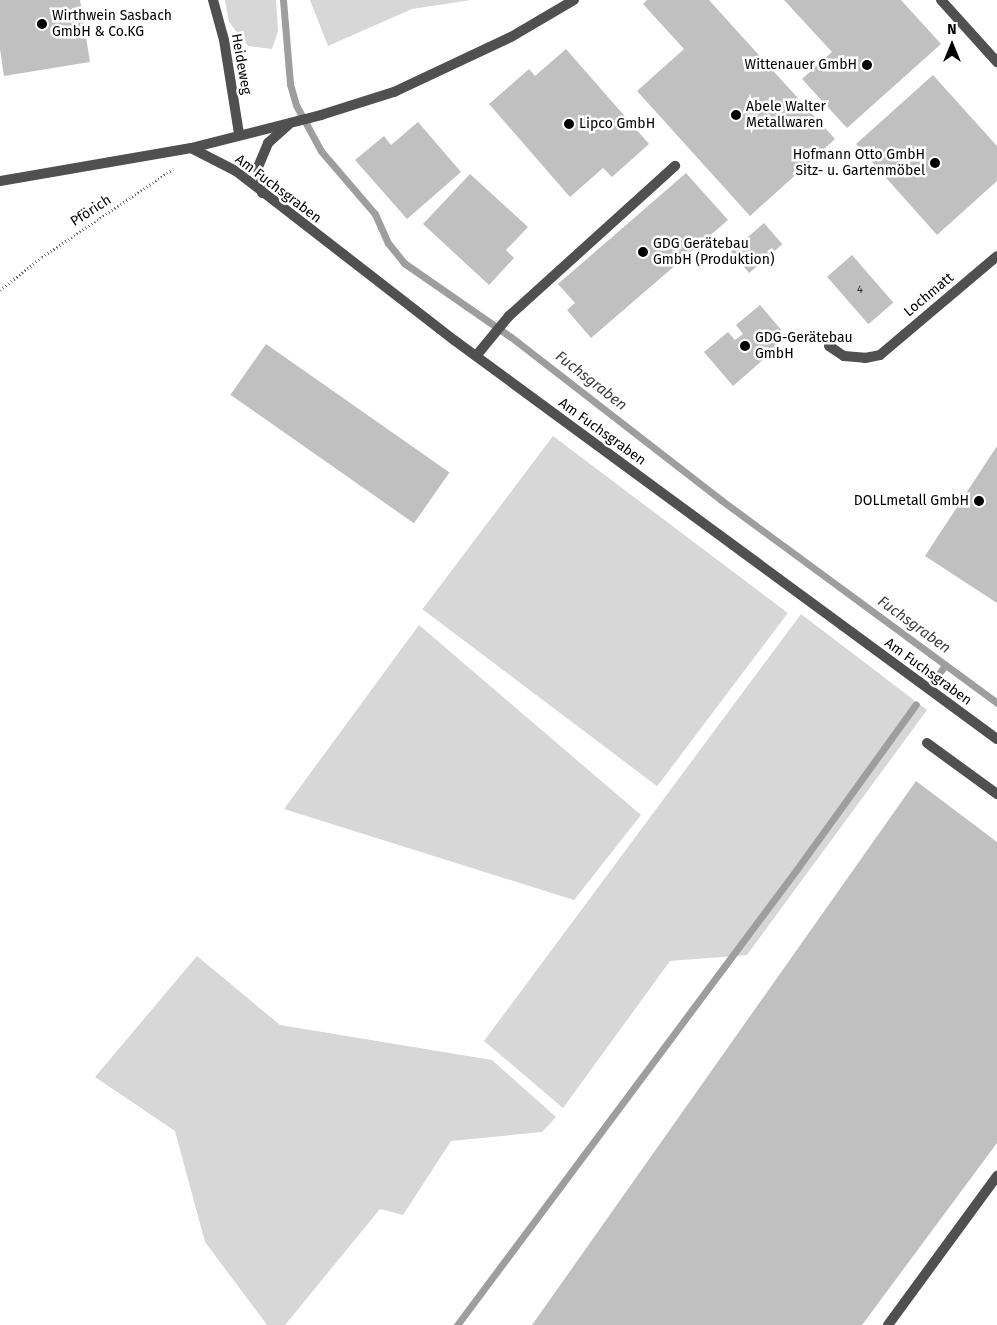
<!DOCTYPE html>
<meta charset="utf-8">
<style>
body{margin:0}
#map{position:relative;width:997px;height:1325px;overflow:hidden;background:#fff;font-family:"Fira Sans",sans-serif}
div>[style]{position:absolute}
.green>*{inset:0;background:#d7d7d7;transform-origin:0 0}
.stream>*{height:7px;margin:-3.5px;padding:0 3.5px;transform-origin:3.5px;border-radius:3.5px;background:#9e9e9e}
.building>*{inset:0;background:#c0c0c0;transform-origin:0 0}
.path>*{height:3px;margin-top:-1.5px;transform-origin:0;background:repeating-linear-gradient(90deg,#727272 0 1px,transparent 0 3.5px)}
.lane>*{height:10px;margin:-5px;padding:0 5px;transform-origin:5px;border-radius:5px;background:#505050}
.street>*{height:10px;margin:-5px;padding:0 5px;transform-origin:5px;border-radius:5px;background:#505050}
.dots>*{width:14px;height:14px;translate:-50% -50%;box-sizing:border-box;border:2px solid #fff;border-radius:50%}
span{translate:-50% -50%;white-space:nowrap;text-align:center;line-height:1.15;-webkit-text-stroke:5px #fff;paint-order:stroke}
.number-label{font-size:11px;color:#303030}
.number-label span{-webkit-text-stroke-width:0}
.poi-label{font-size:14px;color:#000}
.left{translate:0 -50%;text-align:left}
.right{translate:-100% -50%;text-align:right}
.street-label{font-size:14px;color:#000}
.water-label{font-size:15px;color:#3f3f3f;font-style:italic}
.north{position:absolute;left:927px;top:20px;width:50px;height:50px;-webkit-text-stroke:4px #fff;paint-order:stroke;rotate:0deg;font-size:14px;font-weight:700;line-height:20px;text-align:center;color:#000}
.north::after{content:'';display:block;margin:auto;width:18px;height:22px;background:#000;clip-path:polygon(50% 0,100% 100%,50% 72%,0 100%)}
</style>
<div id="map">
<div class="green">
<div style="clip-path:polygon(225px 0,276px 0,278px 31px,272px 49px,248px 46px,229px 22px)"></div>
<div style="clip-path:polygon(310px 0,471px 0,412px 9px,328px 46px)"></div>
<div style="left:553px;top:436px;width:294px;height:217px;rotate:37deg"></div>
<div style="clip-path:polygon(801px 614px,927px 710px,747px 955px,670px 961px,563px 1108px,484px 1041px)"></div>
<div style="clip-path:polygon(419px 625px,641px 815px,574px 900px,284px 809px)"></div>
<div style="clip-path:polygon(197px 956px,280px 1025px,492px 1060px,556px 1117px,542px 1132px,451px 1141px,403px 1215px,380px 1209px,285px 1325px,267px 1325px,205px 1242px,175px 1131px,95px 1077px)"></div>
</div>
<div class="stream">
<div style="left:283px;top:0;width:84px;rotate:85.2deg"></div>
<div style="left:290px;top:84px;width:22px;rotate:74deg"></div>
<div style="left:296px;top:105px;width:52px;rotate:61.5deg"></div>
<div style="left:321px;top:151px;width:83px;rotate:49.4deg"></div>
<div style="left:375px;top:214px;width:32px;rotate:66deg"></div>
<div style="left:388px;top:243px;width:26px;rotate:51deg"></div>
<div style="left:404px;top:263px;width:130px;rotate:34.7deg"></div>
<div style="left:511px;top:337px;width:266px;rotate:37.8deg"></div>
<div style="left:721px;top:500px;width:343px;rotate:36.3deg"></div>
<div style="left:935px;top:679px;width:17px;rotate:-54deg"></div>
<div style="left:457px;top:1325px;width:569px;rotate:-53.29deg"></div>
<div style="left:797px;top:869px;width:203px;rotate:-54.2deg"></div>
</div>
<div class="building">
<div style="clip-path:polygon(0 0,80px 0,90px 62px,4px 76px,0 49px)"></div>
<div style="clip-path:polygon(647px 0,709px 0,835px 139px,750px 216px,637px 91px,684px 49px,643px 4px)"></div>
<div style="clip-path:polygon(784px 0,901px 0,941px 44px,847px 128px,802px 79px,832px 52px)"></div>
<div style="clip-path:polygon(566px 49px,649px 144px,612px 177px,603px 168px,570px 197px,489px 104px,529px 69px,535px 76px)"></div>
<div style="clip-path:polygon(933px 75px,997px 146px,997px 181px,937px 235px,856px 144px)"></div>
<div style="clip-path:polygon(418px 122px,461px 172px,407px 219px,355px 160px,384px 136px,391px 145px)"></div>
<div style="clip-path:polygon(686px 173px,728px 220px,591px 338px,567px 310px,575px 303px,558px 284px)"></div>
<div style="clip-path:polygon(470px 174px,528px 227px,506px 250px,514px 258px,489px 285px,423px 224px)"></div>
<div style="left:764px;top:223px;width:28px;height:44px;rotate:49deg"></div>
<div style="left:852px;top:255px;width:63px;height:33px;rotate:49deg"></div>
<div style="clip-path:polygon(760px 305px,788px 338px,733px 386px,704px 352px,728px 332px,735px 340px,743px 334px,736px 325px)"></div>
<div style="left:266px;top:344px;width:224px;height:62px;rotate:35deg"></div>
<div style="clip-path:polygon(997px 446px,997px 603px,925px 556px)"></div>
<div style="clip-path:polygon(916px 781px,997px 842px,997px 1143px,862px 1325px,532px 1325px)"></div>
</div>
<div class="path">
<div style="left:0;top:290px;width:53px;rotate:-38.2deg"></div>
<div style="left:42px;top:257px;width:158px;rotate:-33.9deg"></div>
</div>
<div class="lane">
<div style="left:829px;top:346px;width:18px;rotate:34deg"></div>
<div style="left:844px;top:356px;width:21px;rotate:5deg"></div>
<div style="left:865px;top:358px;width:15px;rotate:-11deg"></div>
<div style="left:476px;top:356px;width:52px;rotate:-50.5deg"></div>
<div style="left:509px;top:316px;width:224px;rotate:-42.1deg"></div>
<div style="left:927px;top:743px;width:87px;rotate:36.1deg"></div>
<div style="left:888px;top:1325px;width:185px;rotate:-53.8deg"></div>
</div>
<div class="street">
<div style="left:213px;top:0;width:41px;rotate:74.6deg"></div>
<div style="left:224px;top:40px;width:95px;rotate:80.9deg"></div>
<div style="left:941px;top:0;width:84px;rotate:47.9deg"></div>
<div style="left:191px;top:148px;width:51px;rotate:27.1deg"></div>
<div style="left:236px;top:171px;width:276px;rotate:37.8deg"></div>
<div style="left:454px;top:340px;width:674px;rotate:36.31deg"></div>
<div style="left:0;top:181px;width:194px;rotate:-9.8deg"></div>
<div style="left:191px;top:148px;width:134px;rotate:-14.2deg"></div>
<div style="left:321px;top:115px;width:77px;rotate:-17.5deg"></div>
<div style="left:394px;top:92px;width:129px;rotate:-25.2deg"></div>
<div style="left:511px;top:37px;width:73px;rotate:-30.4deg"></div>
<div style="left:262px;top:193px;width:26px;rotate:-99deg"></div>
<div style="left:258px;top:167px;width:26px;rotate:-67deg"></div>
<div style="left:268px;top:143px;width:27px;rotate:-42deg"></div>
<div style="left:880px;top:355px;width:153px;rotate:-40.2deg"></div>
</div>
<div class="dots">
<div style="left:42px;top:24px;background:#000"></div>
<div style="left:867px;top:65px;background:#000"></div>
<div style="left:736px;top:115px;background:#000"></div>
<div style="left:569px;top:124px;background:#000"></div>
<div style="left:935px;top:163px;background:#000"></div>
<div style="left:643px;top:252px;background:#000"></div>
<div style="left:745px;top:346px;background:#000"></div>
<div style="left:979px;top:501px;background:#000"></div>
</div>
<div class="number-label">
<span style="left:860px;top:290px">4</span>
</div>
<div class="poi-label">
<span class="left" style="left:52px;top:24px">Wirthwein Sasbach<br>GmbH &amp; Co.KG</span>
<span class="right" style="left:857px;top:65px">Wittenauer GmbH</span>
<span class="left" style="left:746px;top:115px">Abele Walter<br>Metallwaren</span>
<span class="left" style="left:579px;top:124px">Lipco GmbH</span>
<span class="right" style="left:925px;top:163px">Hofmann Otto GmbH<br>Sitz- u. Gartenmöbel</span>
<span class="left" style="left:653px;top:252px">GDG Gerätebau<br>GmbH (Produktion)</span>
<span class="left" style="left:755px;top:346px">GDG-Gerätebau<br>GmbH</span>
<span class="right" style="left:969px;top:501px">DOLLmetall GmbH</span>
</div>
<div class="street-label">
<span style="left:241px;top:64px;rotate:80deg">Heideweg</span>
<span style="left:278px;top:189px;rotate:37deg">Am Fuchsgraben</span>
<span style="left:91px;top:211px;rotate:-33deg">Pförich</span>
<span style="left:929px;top:295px;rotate:-40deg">Lochmatt</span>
<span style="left:602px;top:432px;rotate:36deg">Am Fuchsgraben</span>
<span style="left:928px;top:672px;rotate:36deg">Am Fuchsgraben</span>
</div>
<div class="water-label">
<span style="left:591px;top:381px;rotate:38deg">Fuchsgraben</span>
<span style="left:914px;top:625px;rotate:36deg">Fuchsgraben</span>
</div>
<div class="north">N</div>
</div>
